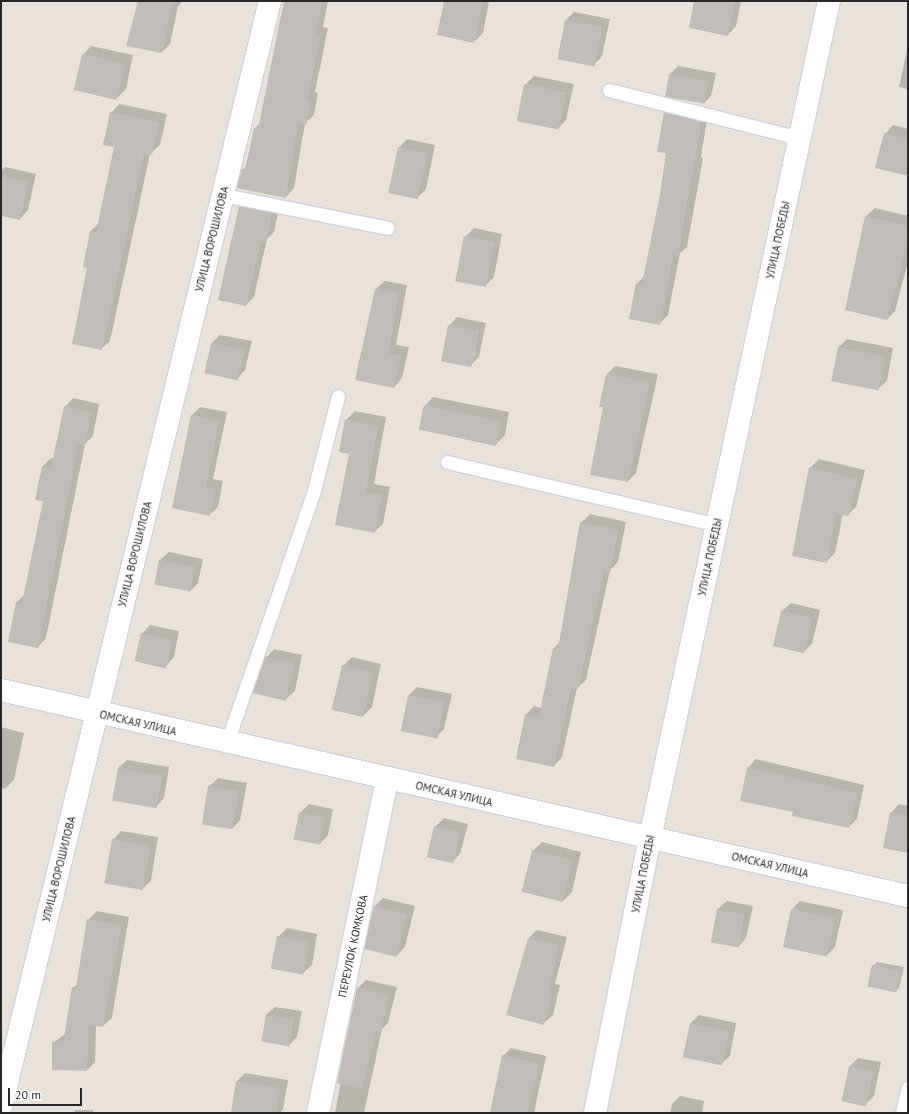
<!DOCTYPE html>
<meta charset="utf-8">
<style>
body{margin:0}
#map{position:relative;width:909px;height:1114px;overflow:hidden;background:#e9e2da;font-family:"PT Sans",sans-serif}
div>[style]{position:absolute}
.shadow>*{inset:0;background:#0003;transform-origin:0 0}
.building>*{inset:0;background:#c1bcb7;transform-origin:0 0}
.roads{filter:drop-shadow(1px 0 #d0d3df) drop-shadow(-1px 0 #d0d3df) drop-shadow(0 1px #d0d3df) drop-shadow(0 -1px #d0d3df)}
.lane>*{height:13px;margin:-6.5px;padding:0 6.5px;transform-origin:6.5px;border-radius:6.5px;background:#fff}
.street>*{height:22px;margin:-11px;padding:0 11px;transform-origin:11px;border-radius:11px;background:#fff}
span{translate:-50% -50%;white-space:nowrap;text-align:center;line-height:1.15;-webkit-text-stroke:3px #fff;paint-order:stroke}
.street-label{font-size:11px;color:#272727}
.frame{position:absolute;inset:0;border:2px solid #272727;pointer-events:none}
.scale{position:absolute;left:8px;top:1088px;width:74px;height:18px;box-sizing:border-box;border:2px solid #272727;border-top:0;padding-left:5px;font-size:12px;line-height:14px;white-space:nowrap;color:#272727;-webkit-text-stroke:3px #fff;paint-order:stroke}
</style>
<div id="map">
<div class="shadow">
<div style="clip-path:polygon(138px 1px,183px 1px,178px 6px,170px 44px,162px 52px)"></div>
<div style="clip-path:polygon(291px 1px,328px 1px,323px 27px,328px 28px,315px 92px,318px 93px,314px 115px,305px 123px,294px 188px,286px 197px,243px 170px,247px 165px,255px 128px,260px 123px)"></div>
<div style="clip-path:polygon(445px 1px,489px 1px,483px 33px,474px 42px)"></div>
<div style="clip-path:polygon(695px 1px,741px 1px,736px 26px,728px 35px)"></div>
<div style="clip-path:polygon(574px 12px,610px 19px,602px 56px,594px 65px,558px 58px,566px 20px)"></div>
<div style="clip-path:polygon(908px 45px,908px 89px,899px 87px)"></div>
<div style="clip-path:polygon(91px 46px,133px 55px,126px 89px,117px 98px,83px 55px)"></div>
<div style="clip-path:polygon(678px 66px,716px 73px,711px 96px,703px 104px,670px 74px)"></div>
<div style="clip-path:polygon(534px 76px,574px 84px,566px 120px,558px 128px,525px 85px)"></div>
<div style="clip-path:polygon(119px 104px,167px 114px,160px 145px,150px 154px,110px 341px,101px 349px,89px 267px,91px 231px,99px 223px,115px 146px,111px 113px)"></div>
<div style="clip-path:polygon(674px 104px,708px 113px,701px 157px,703px 158px,687px 247px,680px 253px,668px 315px,659px 324px,637px 284px,645px 275px,661px 194px,667px 153px,665px 113px)"></div>
<div style="clip-path:polygon(893px 125px,908px 129px,908px 175px,885px 134px)"></div>
<div style="clip-path:polygon(407px 139px,435px 145px,426px 189px,418px 197px,399px 148px)"></div>
<div style="clip-path:polygon(5px 167px,36px 174px,28px 210px,20px 219px,1px 215px,1px 171px)"></div>
<div style="clip-path:polygon(249px 198px,280px 205px,274px 232px,267px 239px,254px 297px,246px 305px,240px 207px)"></div>
<div style="clip-path:polygon(875px 208px,908px 216px,908px 262px,895px 311px,887px 319px,860px 242px,866px 216px)"></div>
<div style="clip-path:polygon(474px 228px,502px 234px,494px 277px,485px 286px,465px 237px)"></div>
<div style="clip-path:polygon(385px 281px,407px 285px,396px 345px,409px 347px,402px 378px,394px 387px,356px 379px,376px 289px)"></div>
<div style="clip-path:polygon(evenodd,457px 317px,486px 323px,479px 357px,471px 365px,449px 326px,457px 317px,478px 326px,474px 357px,472px 357px,478px 326px)"></div>
<div style="clip-path:polygon(220px 335px,252px 341px,245px 370px,237px 379px,206px 372px,212px 343px)"></div>
<div style="clip-path:polygon(847px 339px,893px 348px,887px 381px,878px 389px,839px 347px)"></div>
<div style="clip-path:polygon(615px 366px,658px 374px,636px 473px,628px 481px,604px 406px,607px 374px)"></div>
<div style="clip-path:polygon(433px 397px,509px 412px,505px 435px,496px 444px,425px 406px)"></div>
<div style="clip-path:polygon(73px 398px,99px 404px,93px 436px,85px 444px,46px 638px,38px 647px,9px 641px,17px 602px,24px 595px,44px 500px,43px 466px,51px 458px,54px 459px,65px 407px)"></div>
<div style="clip-path:polygon(200px 407px,227px 412px,213px 479px,223px 481px,218px 507px,209px 515px,192px 415px)"></div>
<div style="clip-path:polygon(355px 411px,386px 417px,374px 484px,390px 487px,383px 524px,374px 532px,350px 453px,346px 420px)"></div>
<div style="clip-path:polygon(819px 459px,865px 470px,856px 507px,848px 515px,843px 514px,835px 553px,826px 562px,810px 468px)"></div>
<div style="clip-path:polygon(590px 514px,626px 522px,618px 562px,610px 570px,586px 680px,577px 688px,562px 757px,554px 766px,526px 715px,534px 706px,542px 708px,554px 648px,560px 642px,581px 523px)"></div>
<div style="clip-path:polygon(169px 552px,203px 559px,198px 583px,189px 592px,160px 560px)"></div>
<div style="clip-path:polygon(791px 603px,820px 610px,812px 644px,803px 652px,774px 645px,782px 611px)"></div>
<div style="clip-path:polygon(150px 625px,179px 631px,174px 657px,166px 666px,142px 634px)"></div>
<div style="clip-path:polygon(274px 649px,302px 655px,295px 691px,286px 699px,266px 658px)"></div>
<div style="clip-path:polygon(352px 657px,381px 664px,372px 707px,363px 716px,343px 666px)"></div>
<div style="clip-path:polygon(417px 687px,452px 694px,444px 729px,436px 737px,402px 730px,409px 695px)"></div>
<div style="clip-path:polygon(1px 727px,24px 733px,14px 780px,5px 789px,1px 788px)"></div>
<div style="clip-path:polygon(756px 759px,864px 785px,857px 819px,849px 827px,795px 811px,748px 768px)"></div>
<div style="clip-path:polygon(127px 760px,169px 767px,164px 798px,156px 807px,118px 768px)"></div>
<div style="clip-path:polygon(218px 778px,247px 783px,240px 820px,232px 829px,209px 787px)"></div>
<div style="clip-path:polygon(309px 804px,333px 809px,328px 835px,320px 844px,300px 813px)"></div>
<div style="clip-path:polygon(899px 804px,908px 806px,908px 852px,891px 813px)"></div>
<div style="clip-path:polygon(444px 818px,468px 824px,460px 854px,452px 862px,435px 827px)"></div>
<div style="clip-path:polygon(121px 831px,158px 837px,151px 881px,142px 889px,113px 840px)"></div>
<div style="clip-path:polygon(542px 842px,581px 852px,572px 892px,563px 901px,533px 851px)"></div>
<div style="clip-path:polygon(383px 898px,415px 906px,405px 947px,396px 956px,375px 906px)"></div>
<div style="clip-path:polygon(727px 901px,753px 906px,746px 938px,738px 947px,711px 942px,718px 909px)"></div>
<div style="clip-path:polygon(800px 901px,843px 910px,835px 947px,827px 955px,784px 946px,792px 909px)"></div>
<div style="clip-path:polygon(97px 911px,129px 917px,112px 1018px,103px 1026px,96px 1025px,95px 1062px,87px 1070px,53px 1043px,65px 1034px,73px 988px,78px 983px,88px 920px)"></div>
<div style="clip-path:polygon(287px 928px,317px 934px,312px 965px,303px 973px,278px 937px)"></div>
<div style="clip-path:polygon(537px 930px,567px 937px,555px 984px,560px 985px,553px 1015px,544px 1023px,507px 1014px,529px 938px)"></div>
<div style="clip-path:polygon(877px 962px,904px 967px,899px 988px,895px 992px,873px 966px)"></div>
<div style="clip-path:polygon(366px 980px,397px 987px,388px 1023px,382px 1029px,364px 1113px,335px 1113px,358px 988px)"></div>
<div style="clip-path:polygon(275px 1007px,302px 1011px,297px 1037px,289px 1045px,266px 1015px)"></div>
<div style="clip-path:polygon(699px 1015px,736px 1023px,730px 1056px,721px 1064px,691px 1023px)"></div>
<div style="clip-path:polygon(511px 1048px,546px 1056px,534px 1113px,490px 1113px,503px 1056px)"></div>
<div style="clip-path:polygon(858px 1058px,881px 1062px,874px 1096px,865px 1105px,842px 1100px,850px 1066px)"></div>
<div style="clip-path:polygon(245px 1073px,288px 1080px,283px 1109px,280px 1113px,247px 1113px,237px 1081px)"></div>
<div style="clip-path:polygon(680px 1096px,704px 1101px,702px 1113px,670px 1113px,672px 1104px)"></div>
<div style="left:75px;top:1110px;width:18px;height:4px"></div>
</div>
<div class="building">
<div style="clip-path:polygon(138px 1px,173px 1px,162px 53px,126px 46px)"></div>
<div style="clip-path:polygon(284px 1px,322px 1px,315px 35px,320px 36px,307px 101px,311px 102px,306px 125px,298px 123px,286px 198px,237px 188px,242px 169px,245px 170px,254px 128px,258px 129px)"></div>
<div style="clip-path:polygon(444px 1px,483px 1px,474px 43px,437px 35px)"></div>
<div style="clip-path:polygon(694px 1px,735px 1px,728px 36px,689px 28px)"></div>
<div style="left:565px;top:20px;width:38px;height:40px;rotate:11deg"></div>
<div style="left:82px;top:54px;width:44px;height:37px;rotate:13deg"></div>
<div style="left:669px;top:74px;width:40px;height:23px;rotate:10deg"></div>
<div style="left:524px;top:84px;width:43px;height:38px;rotate:11deg"></div>
<div style="clip-path:polygon(110px 112px,159px 122px,152px 155px,144px 153px,102px 350px,72px 344px,87px 268px,83px 267px,90px 231px,96px 232px,114px 147px,103px 145px)"></div>
<div style="clip-path:polygon(664px 112px,700px 121px,700px 130px,678px 256px,673px 255px,660px 325px,629px 319px,636px 283px,642px 284px,660px 194px,666px 153px,657px 152px)"></div>
<div style="clip-path:polygon(884px 133px,908px 139px,908px 176px,875px 168px)"></div>
<div style="left:398px;top:147px;width:30px;height:47px;rotate:12deg"></div>
<div style="clip-path:polygon(1px 176px,28px 182px,20px 220px,1px 216px)"></div>
<div style="clip-path:polygon(239px 206px,272px 213px,266px 242px,261px 241px,246px 306px,218px 300px)"></div>
<div style="clip-path:polygon(865px 216px,908px 226px,908px 242px,887px 320px,845px 310px)"></div>
<div style="left:464px;top:236px;width:31px;height:46px;rotate:11deg"></div>
<div style="clip-path:polygon(375px 289px,399px 293px,388px 353px,401px 356px,394px 388px,355px 380px)"></div>
<div style="left:448px;top:325px;width:31px;height:37px;rotate:11deg"></div>
<div style="left:211px;top:343px;width:34px;height:31px;rotate:12deg"></div>
<div style="left:838px;top:347px;width:48px;height:35px;rotate:11deg"></div>
<div style="clip-path:polygon(606px 374px,650px 382px,628px 482px,590px 475px,603px 407px,599px 407px)"></div>
<div style="left:424px;top:405px;width:79px;height:25px;rotate:12deg"></div>
<div style="clip-path:polygon(64px 406px,91px 412px,84px 446px,78px 444px,38px 648px,8px 642px,16px 602px,22px 603px,43px 501px,35px 500px,42px 466px,51px 468px)"></div>
<div style="clip-path:polygon(191px 415px,219px 421px,206px 487px,215px 490px,210px 516px,172px 508px)"></div>
<div style="clip-path:polygon(345px 419px,378px 426px,366px 492px,382px 495px,375px 533px,335px 525px,349px 454px,339px 452px)"></div>
<div style="clip-path:polygon(809px 467px,857px 479px,848px 516px,836px 514px,827px 563px,792px 556px)"></div>
<div style="clip-path:polygon(580px 522px,618px 530px,610px 572px,604px 570px,578px 689px,571px 688px,554px 767px,516px 759px,525px 714px,539px 717px,553px 648px,558px 649px)"></div>
<div style="left:159px;top:560px;width:37px;height:25px;rotate:11deg"></div>
<div style="left:781px;top:611px;width:32px;height:36px;rotate:13deg"></div>
<div style="left:141px;top:633px;width:32px;height:29px;rotate:13deg"></div>
<div style="clip-path:polygon(265px 657px,294px 663px,286px 701px,252px 693px)"></div>
<div style="left:342px;top:665px;width:32px;height:46px;rotate:13deg"></div>
<div style="left:408px;top:695px;width:37px;height:37px;rotate:11deg"></div>
<div style="clip-path:polygon(747px 767px,857px 793px,849px 828px,792px 816px,793px 812px,740px 801px)"></div>
<div style="left:118px;top:768px;width:45px;height:33px;rotate:10deg"></div>
<div style="left:208px;top:786px;width:31px;height:39px;rotate:9deg"></div>
<div style="left:299px;top:812px;width:26px;height:28px;rotate:11deg"></div>
<div style="clip-path:polygon(890px 812px,908px 816px,908px 853px,883px 848px)"></div>
<div style="left:434px;top:826px;width:27px;height:32px;rotate:13deg"></div>
<div style="left:112px;top:839px;width:39px;height:45px;rotate:10deg"></div>
<div style="left:532px;top:850px;width:42px;height:43px;rotate:14deg"></div>
<div style="left:374px;top:906px;width:34px;height:44px;rotate:14deg"></div>
<div style="left:717px;top:909px;width:28px;height:34px;rotate:10deg"></div>
<div style="left:791px;top:909px;width:45px;height:39px;rotate:12deg"></div>
<div style="clip-path:polygon(87px 919px,121px 925px,103px 1027px,89px 1025px,87px 1071px,52px 1070px,52px 1042px,63px 1043px,72px 987px,76px 988px)"></div>
<div style="left:277px;top:936px;width:33px;height:33px;rotate:11deg"></div>
<div style="clip-path:polygon(528px 938px,559px 945px,548px 992px,552px 994px,544px 1025px,506px 1015px)"></div>
<div style="left:872px;top:965px;width:29px;height:22px;rotate:12deg"></div>
<div style="clip-path:polygon(357px 988px,389px 995px,380px 1032px,376px 1031px,362px 1089px,337px 1083px)"></div>
<div style="left:266px;top:1015px;width:28px;height:27px;rotate:10deg"></div>
<div style="left:690px;top:1023px;width:40px;height:35px;rotate:12deg"></div>
<div style="clip-path:polygon(502px 1055px,539px 1064px,527px 1113px,490px 1113px)"></div>
<div style="left:849px;top:1066px;width:25px;height:36px;rotate:12deg"></div>
<div style="clip-path:polygon(236px 1081px,280px 1088px,276px 1113px,231px 1113px)"></div>
</div>
<div class="roads">
<div class="lane">
<div style="left:609px;top:90px;width:196px;rotate:14.2deg"></div>
<div style="left:223px;top:195px;width:168px;rotate:11.3deg"></div>
<div style="left:447px;top:462px;width:277px;rotate:13.1deg"></div>
<div style="left:227px;top:742px;width:262px;rotate:-70.9deg"></div>
<div style="left:313px;top:494px;width:101px;rotate:-75.7deg"></div>
<div style="left:902px;top:1113px;width:26px;rotate:-77deg"></div>
</div>
<div class="street">
<div style="left:1px;top:690px;width:930px;rotate:12.8deg"></div>
<div style="left:1px;top:1107px;width:1138px;rotate:-76.33deg"></div>
<div style="left:318px;top:1113px;width:341px;rotate:-78.3deg"></div>
<div style="left:595px;top:1113px;width:280px;rotate:-78.7deg"></div>
<div style="left:650px;top:838px;width:856px;rotate:-77.93deg"></div>
</div>
</div>
<div class="street-label">
<span style="left:212px;top:239px;rotate:-76deg">УЛИЦА ВОРОШИЛОВА</span>
<span style="left:778px;top:240px;rotate:-78deg">УЛИЦА ПОБЕДЫ</span>
<span style="left:135px;top:554px;rotate:-76deg">УЛИЦА ВОРОШИЛОВА</span>
<span style="left:710px;top:557px;rotate:-78deg">УЛИЦА ПОБЕДЫ</span>
<span style="left:138px;top:723px;rotate:13deg">ОМСКАЯ УЛИЦА</span>
<span style="left:454px;top:794px;rotate:13deg">ОМСКАЯ УЛИЦА</span>
<span style="left:770px;top:865px;rotate:13deg">ОМСКАЯ УЛИЦА</span>
<span style="left:59px;top:869px;rotate:-76deg">УЛИЦА ВОРОШИЛОВА</span>
<span style="left:643px;top:874px;rotate:-79deg">УЛИЦА ПОБЕДЫ</span>
<span style="left:353px;top:946px;rotate:-78deg">ПЕРЕУЛОК КОМКОВА</span>
</div>
<div class="frame"></div>
<div class="scale">20 m</div>
</div>
